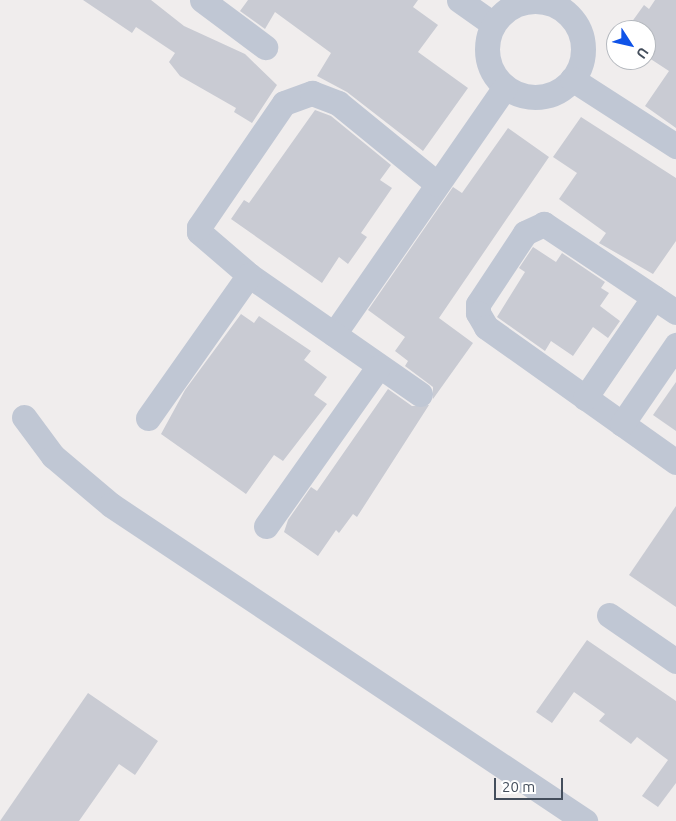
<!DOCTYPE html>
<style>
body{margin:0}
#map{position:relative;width:676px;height:821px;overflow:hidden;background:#f0eded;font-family:Ubuntu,sans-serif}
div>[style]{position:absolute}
.building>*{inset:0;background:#c9cbd3}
.minor>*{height:25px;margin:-12.5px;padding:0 12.5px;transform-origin:12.5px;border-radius:12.5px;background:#c0c7d4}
.minor>.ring{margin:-12.5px;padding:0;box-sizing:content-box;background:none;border:25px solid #c0c7d4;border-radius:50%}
span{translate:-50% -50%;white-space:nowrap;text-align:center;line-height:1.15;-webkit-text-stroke:4px #fff;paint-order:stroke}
.north{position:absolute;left:606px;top:20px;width:50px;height:50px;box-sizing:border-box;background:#fff;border:1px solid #b4b8be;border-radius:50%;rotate:125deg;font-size:14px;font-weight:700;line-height:20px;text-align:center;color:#444e5c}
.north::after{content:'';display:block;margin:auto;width:18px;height:22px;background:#0f53e8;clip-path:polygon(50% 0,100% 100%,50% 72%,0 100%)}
.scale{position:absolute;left:494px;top:778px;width:69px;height:22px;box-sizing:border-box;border:2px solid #444e5c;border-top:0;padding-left:6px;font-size:15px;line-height:18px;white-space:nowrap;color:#444e5c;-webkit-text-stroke:4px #fff;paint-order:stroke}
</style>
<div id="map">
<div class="building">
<div style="clip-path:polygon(83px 0,151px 0,184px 26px,245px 54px,277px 85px,252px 123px,234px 112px,236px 108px,180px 76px,169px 62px,175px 53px,136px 27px,132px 33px)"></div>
<div style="clip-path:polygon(248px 0,418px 0,413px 7px,438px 25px,418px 52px,468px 88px,423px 151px,347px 92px,317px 76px,331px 53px,275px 12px,265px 29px,240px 11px)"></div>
<div style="clip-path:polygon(655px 0,676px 0,676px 128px,645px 106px,669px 71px,646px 56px,646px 30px,626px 30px,644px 5px,649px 9px)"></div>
<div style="clip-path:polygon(315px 110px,331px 116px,391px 165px,380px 180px,392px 188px,361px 233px,367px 237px,348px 264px,339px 257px,322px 283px,231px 219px,244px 200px,249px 203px)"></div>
<div style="clip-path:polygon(581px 117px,676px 178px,676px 241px,653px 274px,599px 243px,606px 233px,559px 199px,577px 173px,553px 157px)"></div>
<div style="clip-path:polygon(508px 128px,549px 157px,439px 318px,473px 343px,433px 399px,433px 387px,405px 366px,408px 361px,395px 351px,405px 337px,368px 310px,453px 187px,462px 193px)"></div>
<div style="clip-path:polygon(533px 247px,556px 262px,562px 253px,605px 282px,601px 288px,609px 293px,600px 306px,620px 321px,608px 338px,593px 327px,573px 356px,551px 341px,545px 351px,497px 317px,525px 272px,519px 268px)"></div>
<div style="clip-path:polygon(241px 314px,254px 323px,259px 316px,311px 351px,304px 360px,327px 377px,314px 395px,327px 404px,283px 461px,274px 455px,246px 494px,161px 434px,185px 390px)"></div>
<div style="clip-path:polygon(676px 382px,676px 431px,653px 415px)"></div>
<div style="clip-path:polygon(388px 389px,412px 406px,429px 405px,357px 517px,353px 514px,339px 533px,336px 530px,318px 556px,284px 532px,288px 520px,311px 487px,317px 491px)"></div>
<div style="clip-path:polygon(676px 506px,676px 607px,629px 575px)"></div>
<div style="clip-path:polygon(587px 640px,676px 701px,676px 783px,658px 807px,642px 796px,668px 760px,637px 737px,631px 744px,599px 721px,605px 714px,574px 692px,552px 723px,536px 712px)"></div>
<div style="clip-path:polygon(88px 693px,158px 741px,135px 775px,119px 764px,79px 821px,0 821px)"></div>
</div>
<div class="minor">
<div style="left:202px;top:0;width:79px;rotate:36.7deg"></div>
<div style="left:459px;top:0;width:42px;rotate:35.2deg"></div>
<div class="ring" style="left:487px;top:1px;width:71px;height:71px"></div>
<div style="left:572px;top:79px;width:124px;rotate:32.8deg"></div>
<div style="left:676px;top:312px;width:159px;rotate:-146.3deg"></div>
<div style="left:544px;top:224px;width:21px;rotate:155deg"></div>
<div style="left:525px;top:233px;width:85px;rotate:123.5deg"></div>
<div style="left:478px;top:304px;width:9px;rotate:90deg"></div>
<div style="left:478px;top:313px;width:16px;rotate:60deg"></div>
<div style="left:486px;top:327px;width:233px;rotate:35.4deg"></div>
<div style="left:334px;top:334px;width:300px;rotate:-55.3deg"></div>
<div style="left:420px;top:394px;width:208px;rotate:-145.2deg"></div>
<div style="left:249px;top:275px;width:66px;rotate:-139.3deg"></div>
<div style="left:199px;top:232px;width:5px;rotate:-90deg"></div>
<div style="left:199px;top:227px;width:150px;rotate:-55.6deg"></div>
<div style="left:284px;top:103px;width:30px;rotate:-20deg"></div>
<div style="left:312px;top:93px;width:28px;rotate:21deg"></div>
<div style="left:338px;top:103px;width:127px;rotate:39.2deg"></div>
<div style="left:585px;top:398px;width:122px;rotate:-55.7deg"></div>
<div style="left:24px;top:417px;width:49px;rotate:53.4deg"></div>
<div style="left:53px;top:456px;width:76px;rotate:40.2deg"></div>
<div style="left:111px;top:505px;width:570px;rotate:33.69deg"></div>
<div style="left:148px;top:418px;width:175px;rotate:-54.8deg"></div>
<div style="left:622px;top:424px;width:96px;rotate:-55.6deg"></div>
<div style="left:266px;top:526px;width:194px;rotate:-54.8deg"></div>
<div style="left:609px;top:615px;width:81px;rotate:34.5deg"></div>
</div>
<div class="north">U</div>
<div class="scale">20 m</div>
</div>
